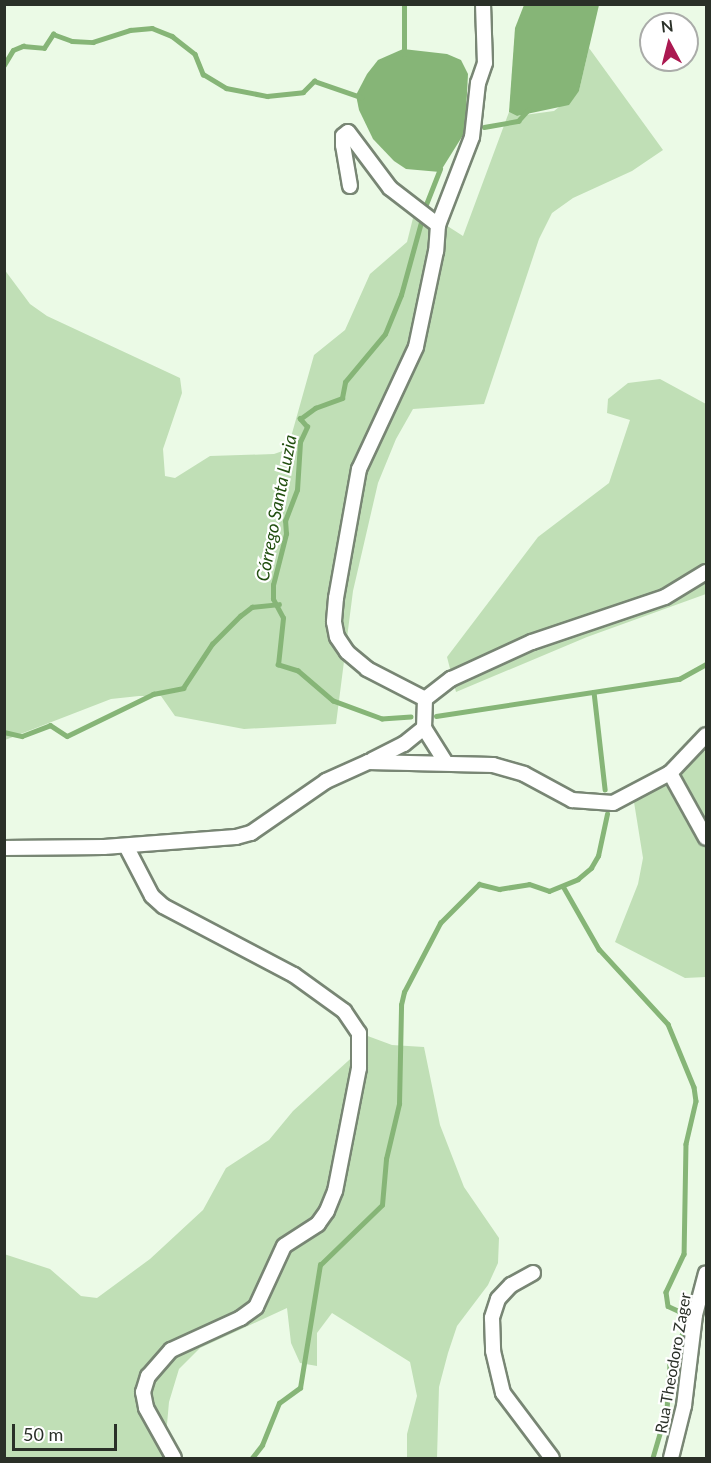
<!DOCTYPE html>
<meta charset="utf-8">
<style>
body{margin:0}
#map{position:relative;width:711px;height:1463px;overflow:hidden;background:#ebfae6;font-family:Lato,sans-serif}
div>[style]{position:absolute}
.green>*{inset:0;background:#c0dfb6}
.water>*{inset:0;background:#86b577}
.stream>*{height:4.5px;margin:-2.25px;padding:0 2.25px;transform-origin:2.25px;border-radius:2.25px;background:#86b577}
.roads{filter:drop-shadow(2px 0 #788674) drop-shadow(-2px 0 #788674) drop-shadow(0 2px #788674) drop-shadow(0 -2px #788674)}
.minor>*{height:14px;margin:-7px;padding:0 7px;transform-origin:7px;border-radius:7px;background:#fff}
span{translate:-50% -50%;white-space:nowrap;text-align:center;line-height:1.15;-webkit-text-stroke:4.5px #fff;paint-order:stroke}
.street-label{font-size:16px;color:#2a3028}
.water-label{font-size:18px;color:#224f10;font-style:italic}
.frame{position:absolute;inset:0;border:6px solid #2a3028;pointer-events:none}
.north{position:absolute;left:639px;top:12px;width:60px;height:60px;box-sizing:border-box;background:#fff;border:2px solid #aaaca9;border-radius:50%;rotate:353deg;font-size:16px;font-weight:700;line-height:24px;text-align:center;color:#2a3028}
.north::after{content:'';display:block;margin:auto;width:21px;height:27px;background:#ab1951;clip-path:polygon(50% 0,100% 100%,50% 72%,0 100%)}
.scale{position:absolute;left:12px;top:1424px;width:105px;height:27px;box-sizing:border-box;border:3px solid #2a3028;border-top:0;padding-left:8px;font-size:18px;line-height:21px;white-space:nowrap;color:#2a3028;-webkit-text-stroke:4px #fff;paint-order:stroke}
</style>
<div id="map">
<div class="green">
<div style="clip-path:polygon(589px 48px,663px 150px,632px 171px,573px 198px,552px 213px,539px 239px,484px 404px,413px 409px,396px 439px,378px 483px,353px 591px,336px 724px,244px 729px,175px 716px,161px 696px,139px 696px,111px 699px,5px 740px,4px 269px,30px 304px,47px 316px,180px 378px,182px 393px,163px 449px,165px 476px,175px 478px,210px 456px,274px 454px,297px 446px,291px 437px,314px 355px,345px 330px,370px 274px,407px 242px,416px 206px,463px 236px,509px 112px,517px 116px,554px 111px,579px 91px)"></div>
<div style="clip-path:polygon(660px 379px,706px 404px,706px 594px,587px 637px,456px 692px,447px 657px,538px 537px,609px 483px,630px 420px,607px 413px,608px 399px,628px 383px)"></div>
<div style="clip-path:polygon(703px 747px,706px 755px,706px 977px,685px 978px,615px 942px,638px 884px,643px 858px,634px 802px,686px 770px)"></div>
<div style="clip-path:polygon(365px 1035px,392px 1045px,424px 1047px,440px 1125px,464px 1187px,499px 1238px,498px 1263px,488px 1285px,457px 1326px,448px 1353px,439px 1387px,437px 1458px,407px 1458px,407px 1434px,417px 1396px,410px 1362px,332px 1313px,317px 1333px,317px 1366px,300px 1363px,291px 1343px,287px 1308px,200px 1348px,179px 1369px,169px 1402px,164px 1458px,5px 1458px,4px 1254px,50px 1269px,81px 1296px,97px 1298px,150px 1259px,203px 1210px,226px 1168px,269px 1140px,293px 1111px,359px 1051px)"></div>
</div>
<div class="water">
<div style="clip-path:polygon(524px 5px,599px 5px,579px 91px,569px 105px,517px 116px,509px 112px,515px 28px)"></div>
<div style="clip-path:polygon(403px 49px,447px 54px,461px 60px,468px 74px,465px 132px,440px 172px,406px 169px,394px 161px,373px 139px,359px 110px,356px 95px,367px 74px,378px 60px)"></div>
</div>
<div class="stream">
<div style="left:404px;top:54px;width:50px;rotate:-90deg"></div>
<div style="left:4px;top:65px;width:17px;rotate:-59deg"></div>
<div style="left:13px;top:50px;width:11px;rotate:-22deg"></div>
<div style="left:23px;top:46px;width:21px;rotate:5deg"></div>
<div style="left:44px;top:48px;width:17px;rotate:-57deg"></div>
<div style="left:53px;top:34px;width:20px;rotate:20deg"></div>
<div style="left:72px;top:41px;width:21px;rotate:3deg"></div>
<div style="left:93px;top:42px;width:39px;rotate:-18deg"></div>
<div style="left:130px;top:30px;width:22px;rotate:-5deg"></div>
<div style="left:152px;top:28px;width:22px;rotate:22deg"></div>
<div style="left:172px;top:36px;width:29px;rotate:38deg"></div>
<div style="left:195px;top:54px;width:22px;rotate:68deg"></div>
<div style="left:203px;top:74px;width:27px;rotate:31deg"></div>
<div style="left:226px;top:88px;width:42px;rotate:11deg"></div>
<div style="left:267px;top:96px;width:36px;rotate:-6deg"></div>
<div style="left:303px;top:92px;width:16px;rotate:-45deg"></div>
<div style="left:314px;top:81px;width:50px;rotate:18.8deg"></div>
<div style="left:484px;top:127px;width:35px;rotate:-10deg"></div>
<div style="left:518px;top:121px;width:15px;rotate:-48deg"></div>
<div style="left:425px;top:207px;width:41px;rotate:-68.5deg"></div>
<div style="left:594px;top:692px;width:98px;rotate:83.5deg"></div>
<div style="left:436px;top:716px;width:246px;rotate:-8.7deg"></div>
<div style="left:679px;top:679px;width:31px;rotate:-29deg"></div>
<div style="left:411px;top:717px;width:29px;rotate:176deg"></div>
<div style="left:382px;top:719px;width:52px;rotate:-159.8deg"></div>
<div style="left:333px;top:701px;width:46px;rotate:-139.4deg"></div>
<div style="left:298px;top:671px;width:21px;rotate:-163deg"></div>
<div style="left:278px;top:665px;width:47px;rotate:-83.9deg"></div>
<div style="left:283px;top:618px;width:21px;rotate:-118deg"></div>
<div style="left:273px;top:599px;width:14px;rotate:-90deg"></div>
<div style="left:273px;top:585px;width:53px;rotate:-75.7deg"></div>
<div style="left:286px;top:534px;width:13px;rotate:-94deg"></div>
<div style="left:285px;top:521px;width:33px;rotate:-69deg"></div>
<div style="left:297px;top:490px;width:48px;rotate:-86.4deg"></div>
<div style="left:300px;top:442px;width:17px;rotate:-65deg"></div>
<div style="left:307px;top:427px;width:11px;rotate:-131deg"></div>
<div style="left:300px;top:419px;width:19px;rotate:-36deg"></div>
<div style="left:315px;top:408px;width:29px;rotate:-20deg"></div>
<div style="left:342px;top:398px;width:16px;rotate:-79deg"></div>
<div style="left:345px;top:382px;width:62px;rotate:-50.2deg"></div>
<div style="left:385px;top:334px;width:42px;rotate:-67.7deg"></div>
<div style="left:401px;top:295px;width:79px;rotate:-74.6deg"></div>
<div style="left:4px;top:732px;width:18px;rotate:13deg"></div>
<div style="left:22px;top:736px;width:30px;rotate:-21deg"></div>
<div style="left:50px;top:725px;width:20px;rotate:33deg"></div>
<div style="left:67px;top:736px;width:96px;rotate:-26deg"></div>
<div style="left:153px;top:694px;width:31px;rotate:-11deg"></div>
<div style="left:183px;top:688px;width:53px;rotate:-56.6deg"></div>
<div style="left:212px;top:644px;width:40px;rotate:-45deg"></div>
<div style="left:240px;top:616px;width:15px;rotate:-37deg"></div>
<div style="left:252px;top:607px;width:27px;rotate:-6deg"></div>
<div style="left:563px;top:886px;width:73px;rotate:60.3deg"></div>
<div style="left:599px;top:949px;width:102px;rotate:47.4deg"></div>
<div style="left:668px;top:1024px;width:68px;rotate:67.6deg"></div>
<div style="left:694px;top:1087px;width:14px;rotate:82deg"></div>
<div style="left:696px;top:1101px;width:44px;rotate:103.1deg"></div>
<div style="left:686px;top:1144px;width:110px;rotate:91deg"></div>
<div style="left:684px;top:1254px;width:42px;rotate:115.3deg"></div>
<div style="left:666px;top:1292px;width:14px;rotate:82deg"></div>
<div style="left:668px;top:1306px;width:19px;rotate:25deg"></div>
<div style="left:685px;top:1314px;width:9px;rotate:77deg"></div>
<div style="left:687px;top:1323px;width:45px;rotate:112deg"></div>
<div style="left:670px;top:1365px;width:45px;rotate:93.8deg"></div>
<div style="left:667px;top:1410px;width:50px;rotate:106.3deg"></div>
<div style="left:252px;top:1458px;width:16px;rotate:-52deg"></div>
<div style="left:262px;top:1445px;width:45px;rotate:-68deg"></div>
<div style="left:279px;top:1403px;width:26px;rotate:-36deg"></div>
<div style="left:300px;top:1388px;width:125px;rotate:-80.8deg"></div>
<div style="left:320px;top:1265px;width:86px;rotate:-44.1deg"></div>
<div style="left:382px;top:1205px;width:46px;rotate:-85deg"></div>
<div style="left:386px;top:1159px;width:57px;rotate:-76.7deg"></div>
<div style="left:399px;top:1104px;width:99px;rotate:-88.8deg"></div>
<div style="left:401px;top:1005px;width:13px;rotate:-77deg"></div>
<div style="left:404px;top:992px;width:78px;rotate:-62.4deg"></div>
<div style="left:440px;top:923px;width:55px;rotate:-45deg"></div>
<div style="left:479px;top:884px;width:21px;rotate:14deg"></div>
<div style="left:499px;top:889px;width:30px;rotate:-9deg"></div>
<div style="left:529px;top:884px;width:21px;rotate:19deg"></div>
<div style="left:549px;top:891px;width:31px;rotate:-22deg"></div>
<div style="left:578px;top:879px;width:17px;rotate:-40deg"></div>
<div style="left:591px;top:868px;width:14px;rotate:-60deg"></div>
<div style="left:598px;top:856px;width:43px;rotate:-77.9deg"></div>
</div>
<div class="roads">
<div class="minor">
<div style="left:483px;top:4px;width:59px;rotate:88.1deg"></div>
<div style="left:485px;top:63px;width:21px;rotate:109deg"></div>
<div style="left:478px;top:83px;width:54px;rotate:96.3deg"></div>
<div style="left:472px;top:137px;width:94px;rotate:111.1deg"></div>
<div style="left:438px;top:225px;width:26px;rotate:94deg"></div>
<div style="left:436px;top:251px;width:98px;rotate:101.8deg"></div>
<div style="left:416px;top:347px;width:135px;rotate:115deg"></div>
<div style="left:359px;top:469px;width:131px;rotate:100.1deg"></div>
<div style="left:336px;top:598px;width:24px;rotate:95deg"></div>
<div style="left:334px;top:622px;width:15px;rotate:79deg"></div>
<div style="left:337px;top:637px;width:18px;rotate:56deg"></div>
<div style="left:347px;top:652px;width:26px;rotate:40deg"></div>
<div style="left:367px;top:669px;width:65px;rotate:27.3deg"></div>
<div style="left:425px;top:699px;width:33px;rotate:-38deg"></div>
<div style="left:451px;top:679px;width:89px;rotate:-24.6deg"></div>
<div style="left:532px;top:642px;width:140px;rotate:-18.7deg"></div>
<div style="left:665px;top:597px;width:48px;rotate:-31.4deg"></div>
<div style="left:350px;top:186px;width:42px;rotate:-99.7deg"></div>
<div style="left:343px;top:145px;width:9px;rotate:-90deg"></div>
<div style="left:343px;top:136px;width:6px;rotate:-39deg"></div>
<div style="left:348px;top:132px;width:70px;rotate:53.1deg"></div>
<div style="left:390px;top:188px;width:61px;rotate:37.6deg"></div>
<div style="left:424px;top:728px;width:41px;rotate:57.8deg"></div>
<div style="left:372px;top:760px;width:36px;rotate:-27deg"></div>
<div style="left:404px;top:744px;width:26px;rotate:-39deg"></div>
<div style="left:424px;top:728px;width:29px;rotate:-88deg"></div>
<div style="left:670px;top:773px;width:74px;rotate:61deg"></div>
<div style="left:126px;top:846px;width:56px;rotate:62.5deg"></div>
<div style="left:152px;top:896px;width:15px;rotate:42deg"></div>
<div style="left:163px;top:906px;width:148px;rotate:27.8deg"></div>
<div style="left:294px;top:975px;width:62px;rotate:35.8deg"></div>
<div style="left:344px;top:1011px;width:27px;rotate:56deg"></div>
<div style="left:359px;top:1033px;width:35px;rotate:90deg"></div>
<div style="left:359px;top:1068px;width:125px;rotate:101deg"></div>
<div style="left:335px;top:1191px;width:22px;rotate:112deg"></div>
<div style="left:327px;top:1211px;width:16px;rotate:125deg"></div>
<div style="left:318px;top:1224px;width:40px;rotate:147.1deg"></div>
<div style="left:284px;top:1246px;width:67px;rotate:114.7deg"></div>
<div style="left:256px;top:1307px;width:19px;rotate:144deg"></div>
<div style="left:241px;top:1318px;width:77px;rotate:155.4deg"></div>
<div style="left:171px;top:1350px;width:35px;rotate:131deg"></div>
<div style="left:148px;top:1376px;width:17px;rotate:107deg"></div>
<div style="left:143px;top:1392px;width:16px;rotate:79deg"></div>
<div style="left:146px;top:1408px;width:57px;rotate:60.8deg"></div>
<div style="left:4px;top:848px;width:100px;rotate:-0.6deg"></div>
<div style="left:104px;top:847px;width:132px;rotate:-4.3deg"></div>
<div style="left:236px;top:837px;width:16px;rotate:-15deg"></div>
<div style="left:251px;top:833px;width:91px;rotate:-34.7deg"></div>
<div style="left:326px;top:781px;width:46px;rotate:-24.3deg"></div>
<div style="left:368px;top:762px;width:125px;rotate:1.4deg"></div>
<div style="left:493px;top:765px;width:32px;rotate:16deg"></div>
<div style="left:524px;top:774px;width:55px;rotate:28.4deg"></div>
<div style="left:572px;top:800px;width:41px;rotate:4.2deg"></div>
<div style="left:613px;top:803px;width:64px;rotate:-27.8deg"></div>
<div style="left:670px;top:773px;width:52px;rotate:-46.5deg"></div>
<div style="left:533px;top:1273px;width:25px;rotate:151deg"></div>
<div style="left:511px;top:1285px;width:19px;rotate:133deg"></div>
<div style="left:498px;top:1299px;width:20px;rotate:108deg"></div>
<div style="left:492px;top:1318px;width:33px;rotate:88deg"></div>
<div style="left:493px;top:1351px;width:43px;rotate:76.6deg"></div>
<div style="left:503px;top:1393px;width:81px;rotate:53deg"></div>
<div style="left:671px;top:1458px;width:54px;rotate:-76deg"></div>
<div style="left:684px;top:1406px;width:92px;rotate:-83.1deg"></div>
<div style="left:695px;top:1315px;width:43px;rotate:-75.3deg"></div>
</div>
</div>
<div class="street-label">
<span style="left:673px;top:1363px;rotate:-80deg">Rua Theodoro Zager</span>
</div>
<div class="water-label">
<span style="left:276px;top:508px;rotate:-79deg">Córrego Santa Luzia</span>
</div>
<div class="frame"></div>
<div class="north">N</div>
<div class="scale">50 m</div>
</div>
